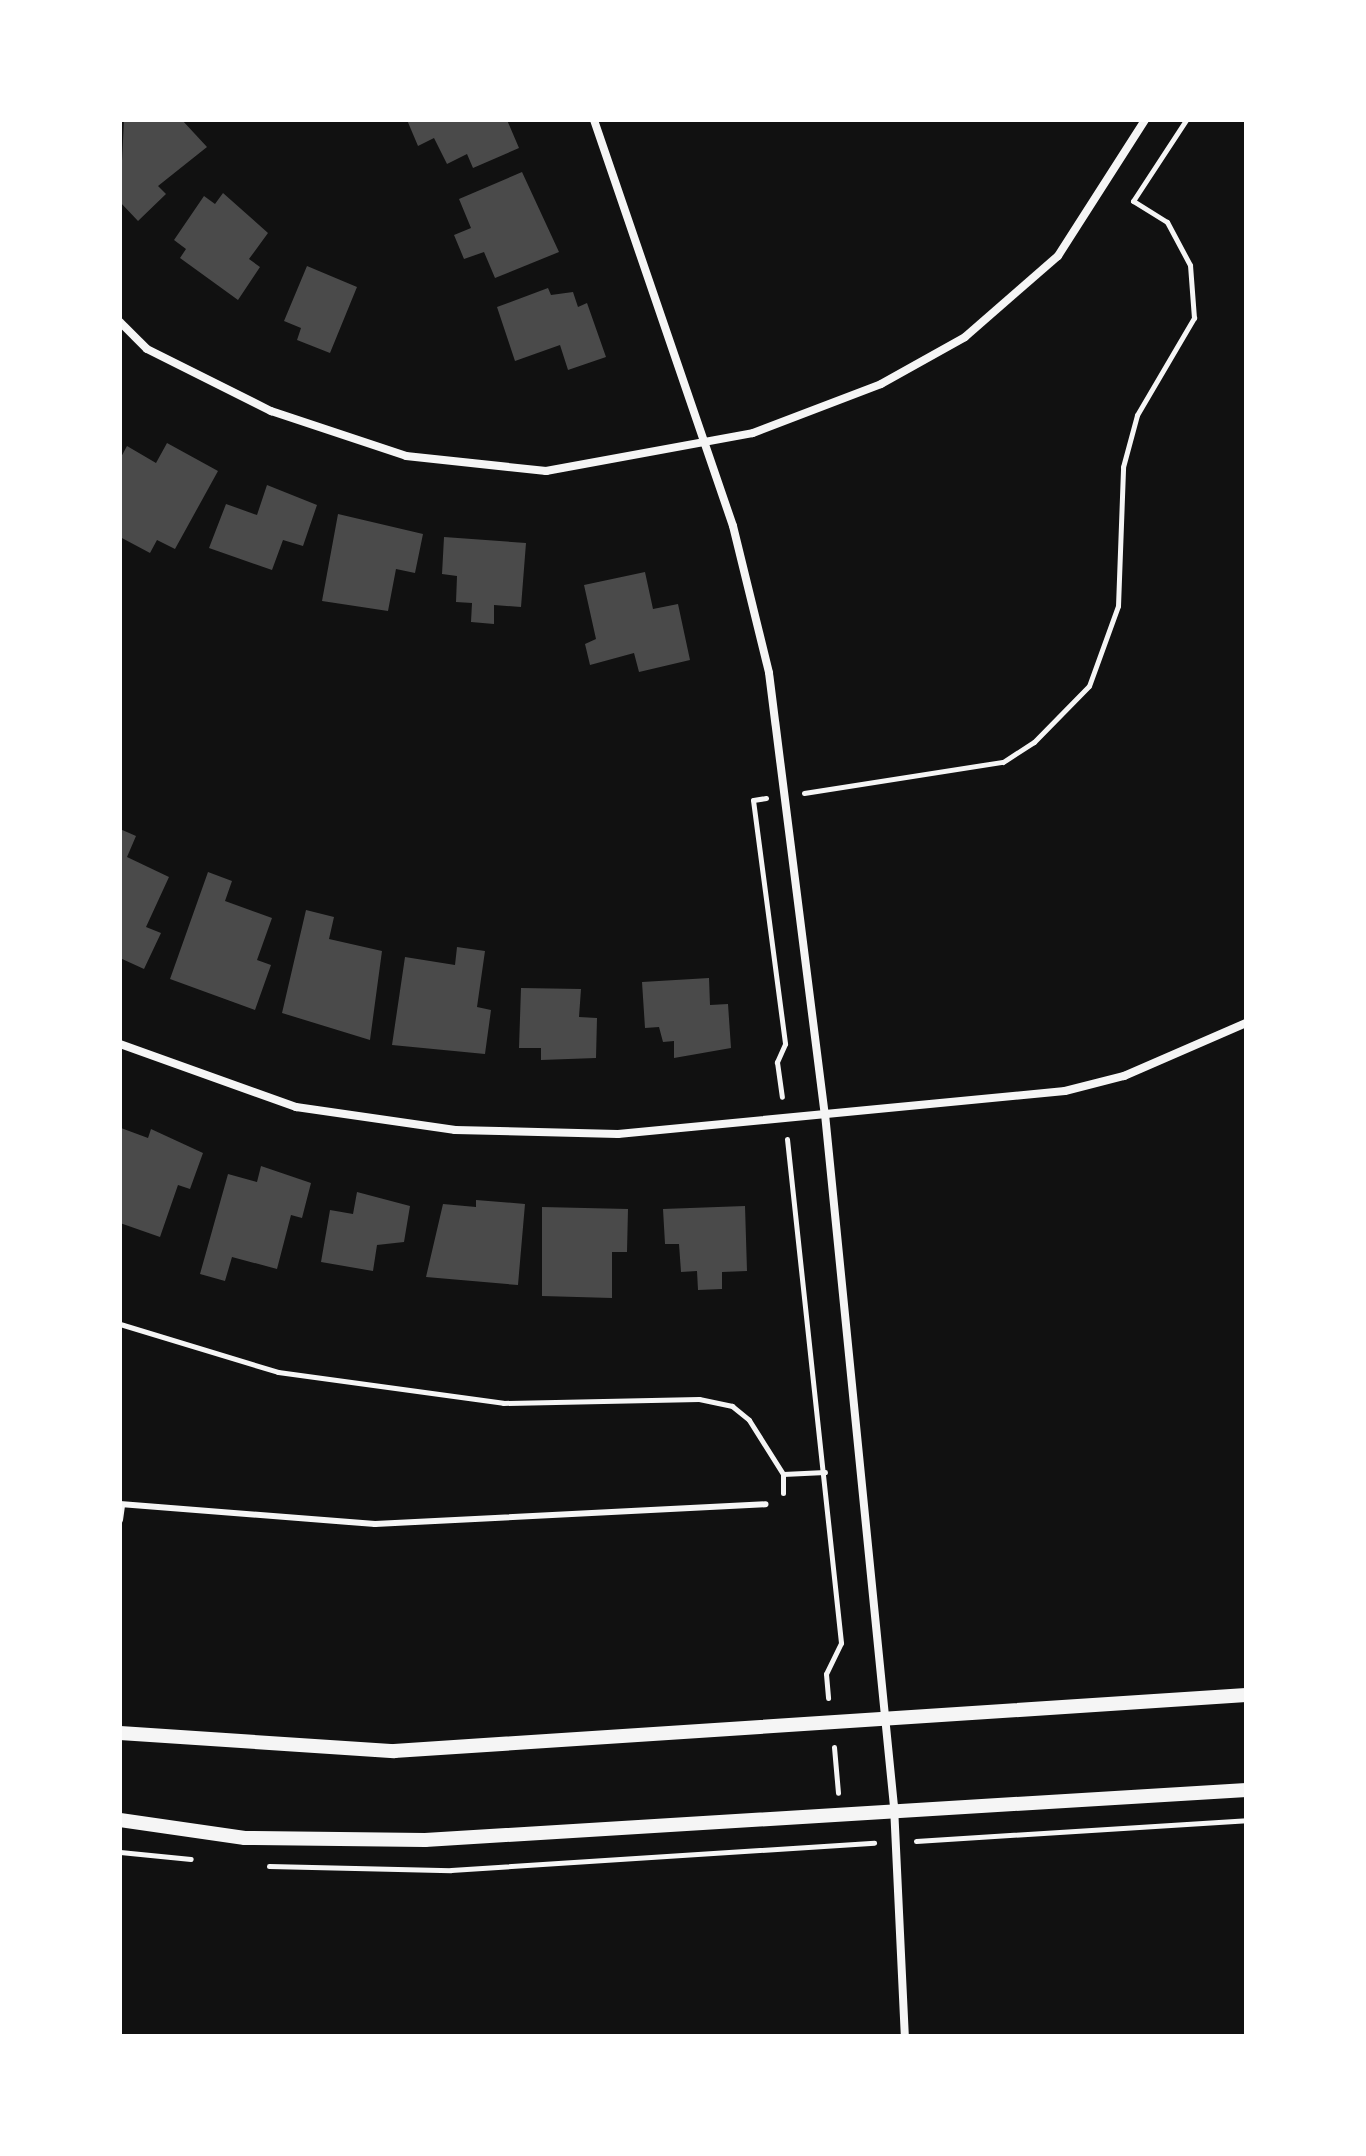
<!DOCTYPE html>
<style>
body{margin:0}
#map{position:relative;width:1366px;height:2156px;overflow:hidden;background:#111;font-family:"DM Sans",sans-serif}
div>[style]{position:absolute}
.building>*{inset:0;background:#4a4a4a}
.path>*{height:5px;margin:-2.5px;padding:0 2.5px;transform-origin:2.5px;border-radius:2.5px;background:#f5f5f5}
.service>*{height:6px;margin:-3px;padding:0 3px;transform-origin:3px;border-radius:3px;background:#f5f5f5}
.minor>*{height:8px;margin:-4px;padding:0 4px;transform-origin:4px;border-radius:4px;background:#f5f5f5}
.tertiary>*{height:14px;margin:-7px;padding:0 7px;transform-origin:7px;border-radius:7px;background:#f5f5f5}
span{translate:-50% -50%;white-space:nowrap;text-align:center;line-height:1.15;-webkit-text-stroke:7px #fff;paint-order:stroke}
.frame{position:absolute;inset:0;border:122px solid #fff;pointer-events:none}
</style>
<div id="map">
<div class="building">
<div style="clip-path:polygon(124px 120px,182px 120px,207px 147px,158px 186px,166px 194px,138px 221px,120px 202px)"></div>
<div style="clip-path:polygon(407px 120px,507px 120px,519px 148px,473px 168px,467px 154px,447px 164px,434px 138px,418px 146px)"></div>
<div style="clip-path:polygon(522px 172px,559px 252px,495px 278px,484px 252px,464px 259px,454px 235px,471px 228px,459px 199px)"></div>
<div style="clip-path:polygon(223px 193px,268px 233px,249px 259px,260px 267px,238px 300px,180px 258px,186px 249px,174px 240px,204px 196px,215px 204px)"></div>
<div style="clip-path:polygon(307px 266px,357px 287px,330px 353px,297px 340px,301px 328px,284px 321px)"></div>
<div style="clip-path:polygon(548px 288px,551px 295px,573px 292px,578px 307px,587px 303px,606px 357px,568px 370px,560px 345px,515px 361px,497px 307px)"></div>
<div style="clip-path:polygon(167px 443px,218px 471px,175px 549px,157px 540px,150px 553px,120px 537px,120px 459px,127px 446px,156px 463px)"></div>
<div style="clip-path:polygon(267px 485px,317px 505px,303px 546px,283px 540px,272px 570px,209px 548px,226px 504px,257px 515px)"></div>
<div style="clip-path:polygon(338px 514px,423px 534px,415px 573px,396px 569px,388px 611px,322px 601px)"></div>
<div style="clip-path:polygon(444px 537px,526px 543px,521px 607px,494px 605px,494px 624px,471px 622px,472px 603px,456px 602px,457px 576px,442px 574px)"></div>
<div style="clip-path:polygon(645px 572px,653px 609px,678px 604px,690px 660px,639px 672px,634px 653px,590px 665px,585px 644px,596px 639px,584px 585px)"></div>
<div style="clip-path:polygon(120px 829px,136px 836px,127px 857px,169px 877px,146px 927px,161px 933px,144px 969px,120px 958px)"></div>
<div style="clip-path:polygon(208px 872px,232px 881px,225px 901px,272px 918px,257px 960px,271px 965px,255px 1010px,170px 979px)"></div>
<div style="clip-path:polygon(306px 910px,334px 917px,329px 939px,382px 951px,370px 1040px,282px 1013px)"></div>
<div style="clip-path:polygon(457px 947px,485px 951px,477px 1007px,491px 1010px,485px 1054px,392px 1045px,405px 957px,455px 965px)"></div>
<div style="clip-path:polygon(709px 978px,710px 1005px,728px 1004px,731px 1048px,674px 1058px,674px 1041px,663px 1042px,659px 1027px,645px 1028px,642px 982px)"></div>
<div style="clip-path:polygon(521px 988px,581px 989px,579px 1017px,597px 1018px,596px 1058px,541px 1060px,541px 1048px,519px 1048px)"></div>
<div style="clip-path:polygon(121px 1128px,148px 1138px,151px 1129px,203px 1153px,190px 1189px,178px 1185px,160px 1237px,120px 1223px)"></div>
<div style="clip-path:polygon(261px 1166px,311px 1183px,302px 1218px,291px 1215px,277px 1269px,232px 1257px,225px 1281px,200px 1274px,228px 1174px,257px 1182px)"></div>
<div style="clip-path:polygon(357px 1192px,410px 1206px,404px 1242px,377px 1245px,373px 1271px,321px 1262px,330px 1210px,353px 1214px)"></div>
<div style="clip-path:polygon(476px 1200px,525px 1204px,518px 1285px,426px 1277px,443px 1204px,476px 1207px)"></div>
<div style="clip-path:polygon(745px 1206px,747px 1271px,722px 1272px,722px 1289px,698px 1290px,697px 1271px,681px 1272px,679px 1244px,665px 1244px,663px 1209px)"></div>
<div style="clip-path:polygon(542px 1207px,628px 1209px,627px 1252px,612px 1252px,612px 1298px,542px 1296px)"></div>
</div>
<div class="path">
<div style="left:804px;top:793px;width:201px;rotate:-8.9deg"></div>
<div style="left:1003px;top:762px;width:37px;rotate:-33deg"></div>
<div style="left:1034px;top:742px;width:78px;rotate:-45.5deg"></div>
<div style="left:1089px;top:686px;width:85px;rotate:-70.1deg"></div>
<div style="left:1118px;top:606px;width:139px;rotate:-87.9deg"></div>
<div style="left:1123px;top:467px;width:54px;rotate:-74.9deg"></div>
<div style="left:1137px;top:415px;width:113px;rotate:-59.6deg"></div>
<div style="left:1194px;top:318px;width:53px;rotate:-94.3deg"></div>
<div style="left:1190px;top:265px;width:49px;rotate:-118.1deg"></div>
<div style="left:1167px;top:222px;width:40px;rotate:-148deg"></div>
<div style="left:1133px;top:201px;width:97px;rotate:-56.8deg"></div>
<div style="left:766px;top:798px;width:13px;rotate:171deg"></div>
<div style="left:753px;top:800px;width:246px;rotate:82.5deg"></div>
<div style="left:785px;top:1044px;width:20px;rotate:114deg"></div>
<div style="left:777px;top:1062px;width:35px;rotate:82deg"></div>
<div style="left:787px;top:1139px;width:507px;rotate:83.88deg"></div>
<div style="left:841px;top:1643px;width:34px;rotate:116deg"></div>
<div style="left:826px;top:1674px;width:24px;rotate:85deg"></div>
<div style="left:120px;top:1324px;width:165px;rotate:16.9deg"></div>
<div style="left:278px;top:1372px;width:227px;rotate:7.8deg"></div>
<div style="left:503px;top:1403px;width:196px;rotate:-1.2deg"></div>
<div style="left:699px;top:1399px;width:34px;rotate:12deg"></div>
<div style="left:732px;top:1406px;width:22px;rotate:39deg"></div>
<div style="left:749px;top:1420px;width:64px;rotate:57.8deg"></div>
<div style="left:783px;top:1474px;width:42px;rotate:-2.7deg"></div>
<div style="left:783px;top:1493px;width:19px;rotate:-90deg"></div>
<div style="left:834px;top:1747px;width:46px;rotate:85deg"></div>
<div style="left:916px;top:1841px;width:331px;rotate:-3.6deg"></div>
<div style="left:120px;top:1852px;width:71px;rotate:5.6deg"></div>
<div style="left:269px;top:1866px;width:182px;rotate:1.3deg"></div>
<div style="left:451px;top:1870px;width:424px;rotate:-3.7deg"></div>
</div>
<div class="service">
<div style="left:120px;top:1504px;width:256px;rotate:4.5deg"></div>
<div style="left:375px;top:1524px;width:391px;rotate:-2.9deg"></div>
<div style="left:120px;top:1520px;width:15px;rotate:-82deg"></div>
</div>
<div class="minor">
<div style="left:594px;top:120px;width:429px;rotate:71.1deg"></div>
<div style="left:733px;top:526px;width:151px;rotate:76.2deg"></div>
<div style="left:769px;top:673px;width:445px;rotate:82.8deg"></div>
<div style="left:825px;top:1114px;width:695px;rotate:84.31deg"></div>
<div style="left:894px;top:1806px;width:230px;rotate:87.3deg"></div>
<div style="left:120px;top:322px;width:38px;rotate:45deg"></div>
<div style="left:147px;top:349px;width:139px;rotate:26.6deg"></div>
<div style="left:271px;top:411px;width:142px;rotate:18.4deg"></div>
<div style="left:406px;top:456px;width:141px;rotate:6.1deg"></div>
<div style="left:546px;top:471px;width:210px;rotate:-10.4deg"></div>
<div style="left:753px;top:433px;width:137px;rotate:-20.9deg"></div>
<div style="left:881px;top:384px;width:96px;rotate:-29.2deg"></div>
<div style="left:965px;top:337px;width:123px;rotate:-41.1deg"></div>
<div style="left:1058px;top:256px;width:161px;rotate:-57.4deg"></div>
<div style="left:120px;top:1044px;width:187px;rotate:19.7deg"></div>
<div style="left:296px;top:1107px;width:161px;rotate:8.2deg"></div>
<div style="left:455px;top:1130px;width:163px;rotate:1.4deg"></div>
<div style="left:618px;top:1134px;width:449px;rotate:-5.5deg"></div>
<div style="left:1065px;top:1091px;width:61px;rotate:-14.3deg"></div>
<div style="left:1124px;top:1076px;width:133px;rotate:-23.5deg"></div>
</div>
<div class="tertiary">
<div style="left:120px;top:1733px;width:275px;rotate:3.8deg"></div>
<div style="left:394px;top:1751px;width:854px;rotate:-3.76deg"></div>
<div style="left:120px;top:1820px;width:126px;rotate:8.2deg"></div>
<div style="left:245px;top:1838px;width:180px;rotate:0.6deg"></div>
<div style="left:425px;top:1840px;width:823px;rotate:-3.49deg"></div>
</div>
<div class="frame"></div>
</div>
